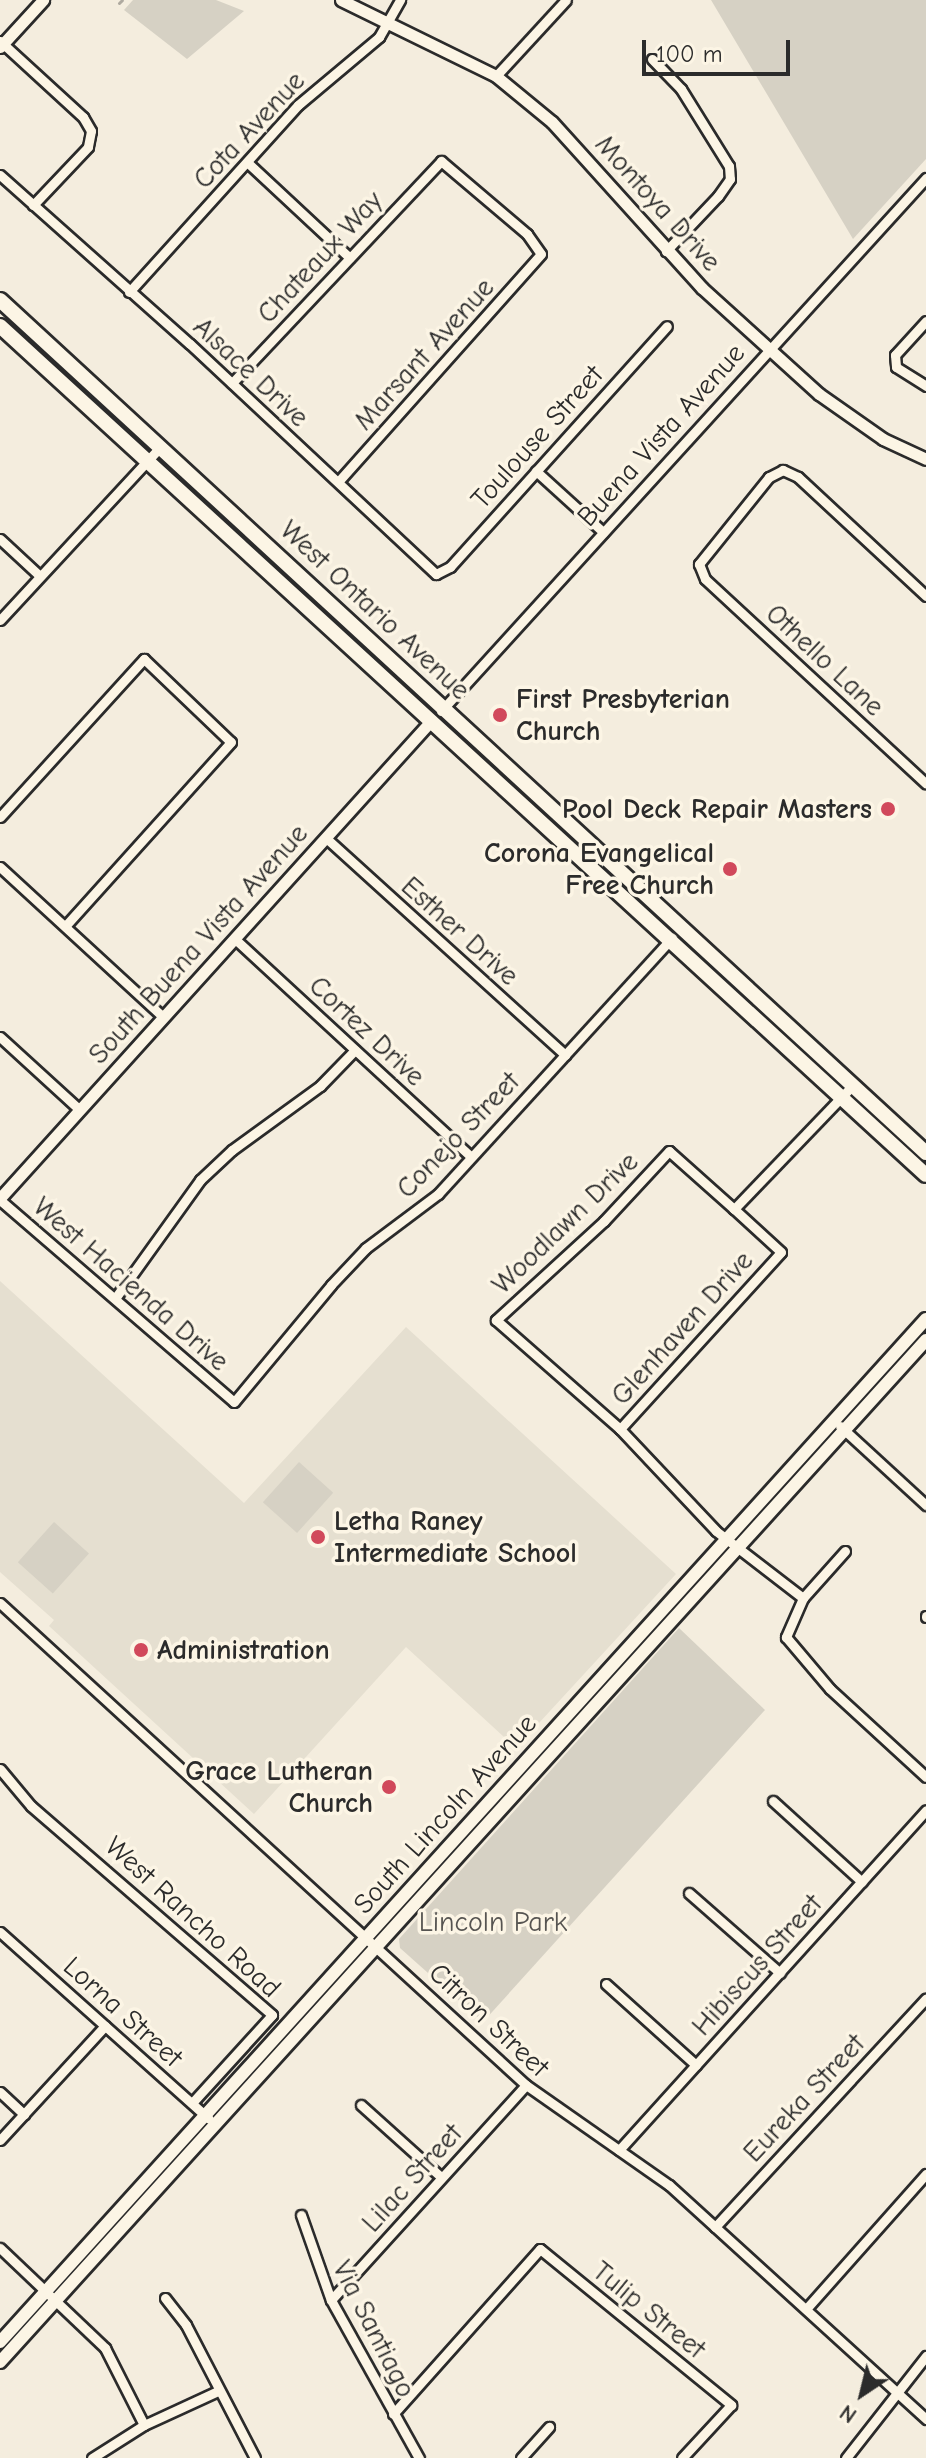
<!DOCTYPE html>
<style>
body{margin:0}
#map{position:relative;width:926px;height:2458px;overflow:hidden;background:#f4edde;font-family:"Comic Neue",sans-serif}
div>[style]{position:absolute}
.built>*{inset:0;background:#e5dfd0}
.green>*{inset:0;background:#d6d1c4;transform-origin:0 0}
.stream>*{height:3px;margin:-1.5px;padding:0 1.5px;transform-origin:1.5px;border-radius:1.5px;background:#afaaa0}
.roads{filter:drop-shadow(2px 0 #2b2b2b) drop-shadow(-2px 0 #2b2b2b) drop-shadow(0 2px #2b2b2b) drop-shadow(0 -2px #2b2b2b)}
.minor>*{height:9px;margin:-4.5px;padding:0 4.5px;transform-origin:4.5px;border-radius:4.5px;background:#fcf5e5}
.tertiary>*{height:11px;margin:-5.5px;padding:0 5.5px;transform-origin:5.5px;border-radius:5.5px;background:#fcf5e5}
.secondary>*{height:12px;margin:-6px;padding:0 6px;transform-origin:6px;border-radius:6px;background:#fcf5e5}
.primary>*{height:14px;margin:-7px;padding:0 7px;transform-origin:7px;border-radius:7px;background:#fcf5e5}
.dots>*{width:22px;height:22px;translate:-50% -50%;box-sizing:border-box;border:4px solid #fcf5e5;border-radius:50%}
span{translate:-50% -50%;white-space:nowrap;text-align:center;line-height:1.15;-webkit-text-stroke:7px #fcf5e5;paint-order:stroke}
.street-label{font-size:28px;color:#2b2b2b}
.poi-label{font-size:28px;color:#2b2b2b;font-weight:700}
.left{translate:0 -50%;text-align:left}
.right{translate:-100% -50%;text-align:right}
.park-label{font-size:28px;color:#565451}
.north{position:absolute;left:822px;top:2354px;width:80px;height:80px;-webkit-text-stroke:6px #fcf5e5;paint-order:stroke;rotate:215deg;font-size:22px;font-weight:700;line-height:32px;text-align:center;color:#2b2b2b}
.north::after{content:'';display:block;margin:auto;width:28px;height:36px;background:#2b2b2b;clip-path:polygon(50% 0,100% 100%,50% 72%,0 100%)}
.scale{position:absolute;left:642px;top:40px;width:148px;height:36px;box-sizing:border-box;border:4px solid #2b2b2b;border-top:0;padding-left:10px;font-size:24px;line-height:28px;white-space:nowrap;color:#2b2b2b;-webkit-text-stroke:6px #fcf5e5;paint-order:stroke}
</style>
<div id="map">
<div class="built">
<div style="clip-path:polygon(0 1281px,244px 1503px,406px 1327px,676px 1574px,516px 1748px,406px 1647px,254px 1814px,49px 1626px,54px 1620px,0 1572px)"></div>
</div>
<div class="green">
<div style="clip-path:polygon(133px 0,216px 0,244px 11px,187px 59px,124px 10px)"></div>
<div style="clip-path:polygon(711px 0,926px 0,926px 159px,853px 239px)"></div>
<div style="left:299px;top:1462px;width:46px;height:54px;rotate:42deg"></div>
<div style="left:54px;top:1522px;width:47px;height:54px;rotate:42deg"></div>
<div style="clip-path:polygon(679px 1628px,765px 1710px,483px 2022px,400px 1948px,399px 1939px)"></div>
</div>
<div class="stream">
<div style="left:119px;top:3px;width:4px;rotate:-45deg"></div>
</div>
<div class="roads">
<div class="minor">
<div style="left:0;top:41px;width:113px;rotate:42.5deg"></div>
<div style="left:83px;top:117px;width:16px;rotate:60deg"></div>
<div style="left:91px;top:131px;width:16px;rotate:101deg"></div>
<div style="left:88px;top:147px;width:80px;rotate:133.5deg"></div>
<div style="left:652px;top:59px;width:42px;rotate:46deg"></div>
<div style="left:681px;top:89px;width:91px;rotate:58.1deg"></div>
<div style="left:729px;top:166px;width:13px;rotate:86deg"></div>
<div style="left:730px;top:179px;width:21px;rotate:125deg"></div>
<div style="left:718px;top:196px;width:76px;rotate:133.4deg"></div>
<div style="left:496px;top:76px;width:103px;rotate:-47.4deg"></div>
<div style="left:248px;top:163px;width:139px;rotate:43deg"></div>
<div style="left:0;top:175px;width:254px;rotate:41.7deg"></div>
<div style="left:190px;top:344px;width:337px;rotate:43.1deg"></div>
<div style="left:436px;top:574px;width:16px;rotate:-27deg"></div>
<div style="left:450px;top:567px;width:324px;rotate:-48deg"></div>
<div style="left:129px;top:292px;width:252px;rotate:-47.9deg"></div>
<div style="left:298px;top:105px;width:106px;rotate:-40deg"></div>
<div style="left:379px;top:37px;width:43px;rotate:-60.4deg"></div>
<div style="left:926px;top:321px;width:46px;rotate:132.4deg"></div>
<div style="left:895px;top:355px;width:12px;rotate:85deg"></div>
<div style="left:896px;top:367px;width:36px;rotate:32deg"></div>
<div style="left:232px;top:383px;width:305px;rotate:-46.7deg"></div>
<div style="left:441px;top:161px;width:113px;rotate:40.3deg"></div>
<div style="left:527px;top:234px;width:24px;rotate:55deg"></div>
<div style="left:541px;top:254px;width:305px;rotate:131.7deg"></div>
<div style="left:536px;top:471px;width:91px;rotate:42.3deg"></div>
<div style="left:0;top:539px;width:54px;rotate:42.8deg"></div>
<div style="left:926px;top:596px;width:175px;rotate:-137.1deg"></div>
<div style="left:798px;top:477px;width:17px;rotate:-155deg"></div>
<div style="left:783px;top:470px;width:16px;rotate:153deg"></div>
<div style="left:769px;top:477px;width:112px;rotate:128.8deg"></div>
<div style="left:699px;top:564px;width:16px;rotate:68deg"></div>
<div style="left:705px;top:579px;width:301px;rotate:42.8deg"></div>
<div style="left:0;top:620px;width:237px;rotate:-47.2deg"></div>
<div style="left:441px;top:711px;width:721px;rotate:-47.7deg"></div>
<div style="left:0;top:817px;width:214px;rotate:-47.7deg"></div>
<div style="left:144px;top:659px;width:120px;rotate:43.7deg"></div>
<div style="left:231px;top:742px;width:246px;rotate:132deg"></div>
<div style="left:326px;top:838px;width:323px;rotate:42.2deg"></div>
<div style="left:0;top:867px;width:222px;rotate:42.6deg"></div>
<div style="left:235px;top:939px;width:320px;rotate:42.7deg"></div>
<div style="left:0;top:1037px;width:108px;rotate:42.4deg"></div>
<div style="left:0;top:1200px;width:309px;rotate:40.8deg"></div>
<div style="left:234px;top:1402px;width:152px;rotate:-50.3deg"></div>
<div style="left:331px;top:1285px;width:51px;rotate:-46.6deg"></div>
<div style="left:366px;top:1248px;width:90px;rotate:-36.9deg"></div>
<div style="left:438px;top:1194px;width:347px;rotate:-47.6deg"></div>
<div style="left:734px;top:1209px;width:87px;rotate:-138.3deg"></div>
<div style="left:669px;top:1151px;width:96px;rotate:132.9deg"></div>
<div style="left:604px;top:1221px;width:147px;rotate:137.5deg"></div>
<div style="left:496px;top:1320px;width:165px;rotate:41.3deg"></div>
<div style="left:620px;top:1429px;width:140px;rotate:46.7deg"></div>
<div style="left:716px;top:1531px;width:110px;rotate:37.6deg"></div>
<div style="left:116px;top:1297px;width:144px;rotate:-54.3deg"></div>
<div style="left:200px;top:1180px;width:44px;rotate:-43.2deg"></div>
<div style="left:232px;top:1150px;width:109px;rotate:-36deg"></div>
<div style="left:320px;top:1086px;width:50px;rotate:-45.8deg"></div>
<div style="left:840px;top:1426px;width:117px;rotate:42.6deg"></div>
<div style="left:620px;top:1429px;width:239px;rotate:-47.7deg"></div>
<div style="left:781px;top:1252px;width:64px;rotate:-137.5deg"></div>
<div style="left:734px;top:1209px;width:170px;rotate:-46.2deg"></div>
<div style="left:845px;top:1551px;width:63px;rotate:131.8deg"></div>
<div style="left:803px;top:1598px;width:43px;rotate:113.6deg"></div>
<div style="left:786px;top:1637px;width:68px;rotate:49.8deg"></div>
<div style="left:830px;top:1689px;width:130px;rotate:42.5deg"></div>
<div style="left:0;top:1603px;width:713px;rotate:42.5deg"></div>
<div style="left:526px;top:2085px;width:174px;rotate:35deg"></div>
<div style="left:669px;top:2185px;width:348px;rotate:42.3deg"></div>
<div style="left:926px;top:1616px;width:1px;rotate:90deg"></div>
<div style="left:0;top:1769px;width:48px;rotate:50deg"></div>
<div style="left:31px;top:1806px;width:319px;rotate:40.9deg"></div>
<div style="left:272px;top:2015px;width:119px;rotate:132.3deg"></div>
<div style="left:773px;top:1801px;width:120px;rotate:42.3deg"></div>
<div style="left:689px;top:1893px;width:121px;rotate:41.3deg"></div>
<div style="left:0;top:1932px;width:280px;rotate:41.8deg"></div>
<div style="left:606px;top:1984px;width:121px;rotate:42deg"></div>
<div style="left:0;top:2092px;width:33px;rotate:43deg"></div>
<div style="left:361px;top:2105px;width:108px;rotate:42deg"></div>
<div style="left:0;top:2140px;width:155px;rotate:-47.4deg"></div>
<div style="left:619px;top:2150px;width:458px;rotate:-47.9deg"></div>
<div style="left:301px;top:2215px;width:90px;rotate:70.6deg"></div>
<div style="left:331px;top:2300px;width:181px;rotate:60.9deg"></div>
<div style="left:715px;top:2227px;width:311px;rotate:-47.3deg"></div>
<div style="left:0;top:2248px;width:145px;rotate:43.6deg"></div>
<div style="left:105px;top:2348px;width:86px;rotate:63.1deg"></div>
<div style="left:165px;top:2298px;width:34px;rotate:52deg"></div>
<div style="left:186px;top:2325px;width:150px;rotate:62.6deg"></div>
<div style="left:331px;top:2300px;width:290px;rotate:-47.8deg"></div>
<div style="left:806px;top:2309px;width:181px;rotate:-48.4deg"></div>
<div style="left:393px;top:2414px;width:221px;rotate:-48.3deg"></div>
<div style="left:540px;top:2249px;width:247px;rotate:39.2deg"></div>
<div style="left:731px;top:2405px;width:72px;rotate:132.8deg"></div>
<div style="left:92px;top:2458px;width:62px;rotate:-32.4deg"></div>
<div style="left:144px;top:2425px;width:81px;rotate:-24.7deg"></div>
<div style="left:521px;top:2458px;width:42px;rotate:-47.9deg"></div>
<div style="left:846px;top:2458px;width:130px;rotate:-51.9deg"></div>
</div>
<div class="tertiary">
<div style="left:341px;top:0;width:173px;rotate:26.1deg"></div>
<div style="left:496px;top:76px;width:72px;rotate:39.4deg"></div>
<div style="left:552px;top:122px;width:224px;rotate:47.9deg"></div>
<div style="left:702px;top:288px;width:158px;rotate:42.2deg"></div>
<div style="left:819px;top:394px;width:78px;rotate:35.1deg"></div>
<div style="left:883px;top:439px;width:47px;rotate:24.9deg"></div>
<div style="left:0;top:47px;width:64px;rotate:-47.5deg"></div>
<div style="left:0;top:1198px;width:641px;rotate:-47.91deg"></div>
</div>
<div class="secondary">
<div style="left:0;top:2342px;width:1380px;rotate:-47.85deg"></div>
<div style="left:0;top:2362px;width:1379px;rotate:-47.82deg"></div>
</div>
<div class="primary">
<div style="left:0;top:300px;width:1259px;rotate:42.65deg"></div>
<div style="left:0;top:326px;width:1256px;rotate:42.52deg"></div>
</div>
</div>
<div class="dots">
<div style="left:500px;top:715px;background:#d1495b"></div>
<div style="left:888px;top:809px;background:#d1495b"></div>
<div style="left:730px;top:869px;background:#d1495b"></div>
<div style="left:318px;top:1537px;background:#d1495b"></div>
<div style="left:141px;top:1650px;background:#d1495b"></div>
<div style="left:389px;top:1787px;background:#d1495b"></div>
</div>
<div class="street-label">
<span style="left:249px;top:130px;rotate:-47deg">Cota Avenue</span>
<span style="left:658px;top:203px;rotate:48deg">Montoya Drive</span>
<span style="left:320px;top:257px;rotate:-47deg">Chateaux Way</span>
<span style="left:424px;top:354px;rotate:-48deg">Marsant Avenue</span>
<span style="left:251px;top:372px;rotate:43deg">Alsace Drive</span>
<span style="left:661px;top:435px;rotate:-48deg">Buena Vista Avenue</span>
<span style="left:537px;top:437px;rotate:-48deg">Toulouse Street</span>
<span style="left:375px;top:610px;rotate:43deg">West Ontario Avenue</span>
<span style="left:825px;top:660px;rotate:43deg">Othello Lane</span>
<span style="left:460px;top:931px;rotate:42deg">Esther Drive</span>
<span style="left:198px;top:944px;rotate:-48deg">South Buena Vista Avenue</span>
<span style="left:367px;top:1031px;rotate:43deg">Cortez Drive</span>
<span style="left:458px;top:1135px;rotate:-46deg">Conejo Street</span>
<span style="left:565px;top:1223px;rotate:-44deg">Woodlawn Drive</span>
<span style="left:131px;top:1284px;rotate:41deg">West Hacienda Drive</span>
<span style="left:682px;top:1328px;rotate:-48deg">Glenhaven Drive</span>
<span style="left:445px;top:1814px;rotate:-48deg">South Lincoln Avenue</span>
<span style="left:193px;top:1917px;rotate:42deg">West Rancho Road</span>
<span style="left:757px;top:1965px;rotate:-48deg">Hibiscus Street</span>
<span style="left:123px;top:2012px;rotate:42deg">Lorna Street</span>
<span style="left:489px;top:2020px;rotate:43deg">Citron Street</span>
<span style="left:804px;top:2098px;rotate:-47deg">Eureka Street</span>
<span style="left:412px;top:2178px;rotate:-48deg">Lilac Street</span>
<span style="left:649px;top:2310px;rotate:39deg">Tulip Street</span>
<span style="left:374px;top:2329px;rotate:63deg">Via Santiago</span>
</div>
<div class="poi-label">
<span class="left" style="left:516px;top:715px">First Presbyterian<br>Church</span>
<span class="right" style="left:872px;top:809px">Pool Deck Repair Masters</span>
<span class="right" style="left:714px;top:869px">Corona Evangelical<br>Free Church</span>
<span class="left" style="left:334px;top:1537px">Letha Raney<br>Intermediate School</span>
<span class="left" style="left:157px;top:1650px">Administration</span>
<span class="right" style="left:373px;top:1787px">Grace Lutheran<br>Church</span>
</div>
<div class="park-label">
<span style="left:493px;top:1922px">Lincoln Park</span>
</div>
<div class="north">N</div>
<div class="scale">100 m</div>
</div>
